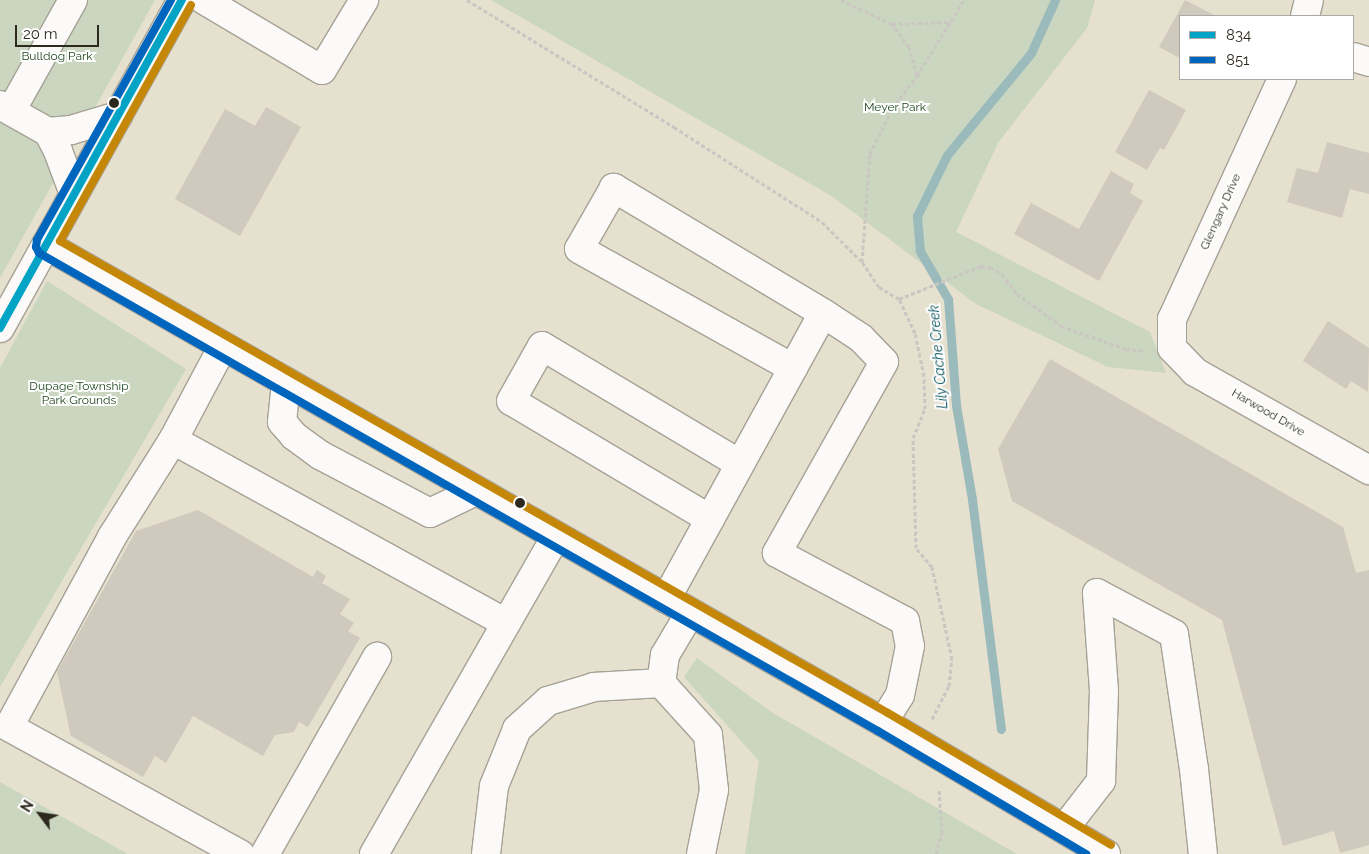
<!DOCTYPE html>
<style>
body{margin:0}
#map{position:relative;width:1369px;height:854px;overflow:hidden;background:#e6e0cf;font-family:Raleway,sans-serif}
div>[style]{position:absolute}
.green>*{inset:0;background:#cad6bf}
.stream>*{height:9px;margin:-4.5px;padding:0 4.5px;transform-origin:4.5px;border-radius:4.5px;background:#9ababb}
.building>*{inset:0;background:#d0c9bd}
.path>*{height:3px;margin-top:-1.5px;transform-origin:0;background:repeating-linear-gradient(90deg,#cac6c1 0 4px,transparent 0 6.5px)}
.roads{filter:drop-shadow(1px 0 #a6a195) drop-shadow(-1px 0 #a6a195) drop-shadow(0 1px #a6a195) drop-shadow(0 -1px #a6a195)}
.minor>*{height:28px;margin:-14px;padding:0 14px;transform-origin:14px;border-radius:14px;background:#fbfaf8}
.bus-1>*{height:8px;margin:-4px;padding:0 4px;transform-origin:4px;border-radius:4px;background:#02a3c5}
.bus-2>*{height:8px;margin:-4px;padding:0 4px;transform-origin:4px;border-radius:4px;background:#0065bd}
.bus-3>*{height:8px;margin:-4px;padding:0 4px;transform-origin:4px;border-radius:4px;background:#c48708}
.dots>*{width:14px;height:14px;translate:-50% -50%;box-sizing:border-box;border:2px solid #fff;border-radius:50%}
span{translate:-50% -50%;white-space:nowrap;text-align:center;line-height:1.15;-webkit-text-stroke:4px #fff;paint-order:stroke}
.park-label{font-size:12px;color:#1d461b}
.street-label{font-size:12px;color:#2d291e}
.water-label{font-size:14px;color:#004e58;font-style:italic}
.legend{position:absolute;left:1179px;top:15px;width:175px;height:65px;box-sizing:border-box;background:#fff;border:1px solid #aba9a5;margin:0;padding:6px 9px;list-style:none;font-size:15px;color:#2d291e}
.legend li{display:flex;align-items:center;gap:10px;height:25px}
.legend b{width:25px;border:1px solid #aba9a5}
.north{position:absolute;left:15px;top:789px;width:50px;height:50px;-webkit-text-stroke:4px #fff;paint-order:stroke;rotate:301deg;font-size:14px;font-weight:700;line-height:20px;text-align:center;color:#2d291e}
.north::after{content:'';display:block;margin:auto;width:18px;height:22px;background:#2d291e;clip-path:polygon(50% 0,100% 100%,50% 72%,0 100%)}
.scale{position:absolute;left:15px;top:25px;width:84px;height:22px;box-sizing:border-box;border:2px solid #2d291e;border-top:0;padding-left:6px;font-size:15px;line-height:18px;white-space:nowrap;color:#2d291e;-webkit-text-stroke:4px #fff;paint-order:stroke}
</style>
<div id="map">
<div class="green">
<div style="clip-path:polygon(0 0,155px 0,0 278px)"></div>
<div style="clip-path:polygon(491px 0,1095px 0,1087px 28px,998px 143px,956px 232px,1150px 332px,1166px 373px,1108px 367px,976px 304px,833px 197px)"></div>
<div style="clip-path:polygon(47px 281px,186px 369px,0 687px,0 368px)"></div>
<div style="clip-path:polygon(697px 658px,773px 713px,1017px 854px,745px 854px,759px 761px,684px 677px)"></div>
<div style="clip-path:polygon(0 782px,128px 854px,0 854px)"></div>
</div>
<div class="stream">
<div style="left:1001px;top:729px;width:232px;rotate:-97.2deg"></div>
<div style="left:972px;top:499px;width:95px;rotate:-99.7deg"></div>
<div style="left:956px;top:405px;width:106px;rotate:-94.3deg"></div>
<div style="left:948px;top:299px;width:56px;rotate:-120.3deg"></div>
<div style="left:920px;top:251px;width:35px;rotate:-95deg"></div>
<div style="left:917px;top:216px;width:68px;rotate:-63.8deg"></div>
<div style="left:947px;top:155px;width:132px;rotate:-50.5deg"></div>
<div style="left:1031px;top:53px;width:58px;rotate:-65.6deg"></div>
</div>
<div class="building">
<div style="clip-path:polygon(1185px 0,1216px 16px,1180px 16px,1180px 58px,1159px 47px)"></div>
<div style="clip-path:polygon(1149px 90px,1186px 110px,1164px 150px,1160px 148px,1147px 170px,1115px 152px)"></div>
<div style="clip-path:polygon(266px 107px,301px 127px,240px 236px,175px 199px,225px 109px,255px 126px)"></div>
<div style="clip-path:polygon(1327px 142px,1369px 153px,1369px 194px,1350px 189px,1342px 218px,1287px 202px,1297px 168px,1318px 173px)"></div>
<div style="clip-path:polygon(1111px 171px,1134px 184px,1130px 193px,1143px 201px,1099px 281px,1014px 234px,1031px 203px,1079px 229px)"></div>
<div style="clip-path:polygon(1328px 321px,1369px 348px,1368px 392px,1351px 381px,1346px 389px,1303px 361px)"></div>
<div style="clip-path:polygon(1050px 359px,1343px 527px,1356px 573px,1369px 570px,1369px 845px,1340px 853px,1334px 831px,1283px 846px,1222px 620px,1012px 501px,998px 449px)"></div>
<div style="clip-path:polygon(198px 510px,313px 577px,317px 570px,326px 576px,322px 583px,350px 599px,340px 614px,354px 623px,348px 631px,360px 638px,308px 727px,299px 722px,294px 732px,275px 735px,263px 756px,193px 716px,166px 763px,155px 756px,143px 777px,71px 736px,57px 672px,136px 531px)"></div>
</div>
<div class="path">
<div style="left:467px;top:0;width:243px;rotate:31.5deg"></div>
<div style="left:674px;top:127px;width:176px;rotate:32.7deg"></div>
<div style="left:822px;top:222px;width:55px;rotate:45deg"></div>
<div style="left:841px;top:0;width:56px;rotate:25.2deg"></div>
<div style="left:917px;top:75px;width:29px;rotate:-106deg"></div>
<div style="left:909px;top:47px;width:29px;rotate:-126deg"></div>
<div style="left:892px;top:24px;width:59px;rotate:-1.9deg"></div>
<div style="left:899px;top:299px;width:88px;rotate:-21.9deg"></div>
<div style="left:981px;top:266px;width:9px;rotate:6deg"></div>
<div style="left:990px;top:267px;width:14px;rotate:30deg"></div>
<div style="left:1002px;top:274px;width:25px;rotate:53deg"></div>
<div style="left:1017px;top:294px;width:54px;rotate:36deg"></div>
<div style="left:1061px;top:326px;width:69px;rotate:19.5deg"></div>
<div style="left:1126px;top:349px;width:19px;rotate:6deg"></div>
<div style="left:932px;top:719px;width:37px;rotate:-63deg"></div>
<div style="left:949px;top:686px;width:27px;rotate:-84deg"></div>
<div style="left:952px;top:659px;width:94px;rotate:-102.3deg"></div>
<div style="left:932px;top:567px;width:25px;rotate:-130deg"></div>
<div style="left:916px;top:548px;width:110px;rotate:-91.6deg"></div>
<div style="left:913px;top:438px;width:31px;rotate:-68deg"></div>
<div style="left:925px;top:409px;width:33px;rotate:-92deg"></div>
<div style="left:924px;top:376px;width:44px;rotate:-101.8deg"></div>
<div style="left:915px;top:333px;width:38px;rotate:-115deg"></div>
<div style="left:899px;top:299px;width:23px;rotate:-149deg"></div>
<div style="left:879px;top:287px;width:30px;rotate:-124deg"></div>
<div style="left:862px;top:262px;width:108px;rotate:-85.8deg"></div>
<div style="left:870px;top:154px;width:50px;rotate:-63.9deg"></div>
<div style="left:892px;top:109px;width:41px;rotate:-52.9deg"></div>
<div style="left:917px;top:76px;width:89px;rotate:-58.3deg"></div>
<div style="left:936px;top:854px;width:22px;rotate:-74deg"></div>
<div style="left:942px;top:833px;width:45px;rotate:-93.8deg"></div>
</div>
<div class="roads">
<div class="minor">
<div style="left:204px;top:0;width:137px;rotate:30.7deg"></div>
<div style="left:322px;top:70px;width:82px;rotate:-59deg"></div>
<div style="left:1305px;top:16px;width:16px;rotate:-76deg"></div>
<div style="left:1353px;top:57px;width:17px;rotate:17deg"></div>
<div style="left:1282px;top:79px;width:264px;rotate:114.6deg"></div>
<div style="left:1172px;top:319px;width:29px;rotate:90deg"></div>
<div style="left:1172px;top:348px;width:33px;rotate:46deg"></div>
<div style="left:1195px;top:372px;width:200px;rotate:29.4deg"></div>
<div style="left:0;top:105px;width:55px;rotate:29.4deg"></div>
<div style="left:48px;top:132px;width:21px;rotate:62deg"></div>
<div style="left:58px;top:151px;width:46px;rotate:69.6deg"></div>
<div style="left:11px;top:111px;width:127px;rotate:-60.8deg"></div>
<div style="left:48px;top:132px;width:23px;rotate:-5deg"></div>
<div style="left:71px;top:130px;width:49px;rotate:-16.6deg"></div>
<div style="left:46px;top:245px;width:963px;rotate:29.68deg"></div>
<div style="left:883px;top:722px;width:259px;rotate:30.6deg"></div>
<div style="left:823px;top:313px;width:45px;rotate:33.3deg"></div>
<div style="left:861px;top:338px;width:33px;rotate:46deg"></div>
<div style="left:884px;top:362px;width:219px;rotate:119.3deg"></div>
<div style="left:777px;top:553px;width:145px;rotate:28deg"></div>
<div style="left:905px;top:621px;width:25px;rotate:79deg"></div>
<div style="left:910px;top:646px;width:50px;rotate:101.5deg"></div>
<div style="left:900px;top:695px;width:32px;rotate:122deg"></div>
<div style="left:0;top:328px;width:375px;rotate:-61deg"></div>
<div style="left:223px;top:346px;width:106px;rotate:118deg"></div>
<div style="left:173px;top:440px;width:115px;rotate:122.2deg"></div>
<div style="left:112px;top:537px;width:216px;rotate:118.5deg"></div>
<div style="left:9px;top:727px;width:264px;rotate:28.8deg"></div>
<div style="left:286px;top:382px;width:40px;rotate:95.7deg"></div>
<div style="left:282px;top:422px;width:18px;rotate:49deg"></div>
<div style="left:294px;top:436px;width:32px;rotate:36deg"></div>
<div style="left:320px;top:455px;width:124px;rotate:27.8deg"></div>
<div style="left:430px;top:513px;width:51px;rotate:-25.6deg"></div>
<div style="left:173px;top:440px;width:380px;rotate:28.8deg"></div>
<div style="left:710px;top:519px;width:231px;rotate:-149.3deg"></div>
<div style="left:511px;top:401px;width:63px;rotate:-60.6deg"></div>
<div style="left:542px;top:346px;width:230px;rotate:30.8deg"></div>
<div style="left:666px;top:599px;width:326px;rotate:-61.2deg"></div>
<div style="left:823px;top:313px;width:244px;rotate:-149.1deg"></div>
<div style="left:614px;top:188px;width:70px;rotate:119.8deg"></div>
<div style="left:579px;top:249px;width:245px;rotate:29.1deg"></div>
<div style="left:690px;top:613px;width:49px;rotate:120.8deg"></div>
<div style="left:665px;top:655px;width:28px;rotate:98deg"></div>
<div style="left:661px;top:683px;width:70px;rotate:47.9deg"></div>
<div style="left:708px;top:735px;width:55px;rotate:83.8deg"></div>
<div style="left:714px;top:790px;width:65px;rotate:101.5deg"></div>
<div style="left:1064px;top:829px;width:61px;rotate:-52.4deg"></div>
<div style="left:1101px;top:781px;width:90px;rotate:-88.1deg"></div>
<div style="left:1104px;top:691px;width:98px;rotate:-94.1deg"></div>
<div style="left:1097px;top:593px;width:87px;rotate:28deg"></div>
<div style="left:1174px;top:634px;width:136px;rotate:81.6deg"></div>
<div style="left:1194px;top:769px;width:85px;rotate:84deg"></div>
<div style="left:265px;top:854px;width:227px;rotate:-60.4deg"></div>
<div style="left:374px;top:854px;width:366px;rotate:-60.2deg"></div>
<div style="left:486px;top:854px;width:68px;rotate:-83.3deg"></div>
<div style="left:494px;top:786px;width:61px;rotate:-68deg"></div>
<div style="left:517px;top:729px;width:42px;rotate:-42.1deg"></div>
<div style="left:548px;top:701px;width:48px;rotate:-16.9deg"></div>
<div style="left:594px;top:687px;width:67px;rotate:-3.4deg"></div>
</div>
</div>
<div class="bus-1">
<div style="left:0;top:328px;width:375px;rotate:-61deg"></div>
</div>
<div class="bus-2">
<div style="left:171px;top:0;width:275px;rotate:119.2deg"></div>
<div style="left:37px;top:240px;width:7px;rotate:98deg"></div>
<div style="left:36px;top:247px;width:7px;rotate:63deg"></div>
<div style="left:39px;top:253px;width:966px;rotate:29.67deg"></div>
<div style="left:878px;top:731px;width:242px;rotate:30.6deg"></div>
</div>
<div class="bus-3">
<div style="left:191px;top:5px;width:270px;rotate:119deg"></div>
<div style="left:60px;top:241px;width:953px;rotate:29.69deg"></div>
<div style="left:888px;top:713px;width:259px;rotate:30.6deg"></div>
</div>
<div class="dots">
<div style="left:114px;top:103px;background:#2d291e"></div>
<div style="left:520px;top:503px;background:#2d291e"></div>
</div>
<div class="park-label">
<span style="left:57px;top:57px">Bulldog Park</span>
<span style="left:895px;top:108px">Meyer Park</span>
<span style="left:79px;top:394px">Dupage Township<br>Park Grounds</span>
</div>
<div class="street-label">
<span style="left:1221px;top:212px;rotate:-66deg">Glengary Drive</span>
<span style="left:1268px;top:413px;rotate:30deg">Harwood Drive</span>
</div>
<div class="water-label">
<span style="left:938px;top:357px;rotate:-95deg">Lily Cache Creek</span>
</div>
<ul class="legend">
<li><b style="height:6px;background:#02a3c5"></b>834</li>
<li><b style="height:6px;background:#0065bd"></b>851</li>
</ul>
<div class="north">N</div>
<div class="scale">20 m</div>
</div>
